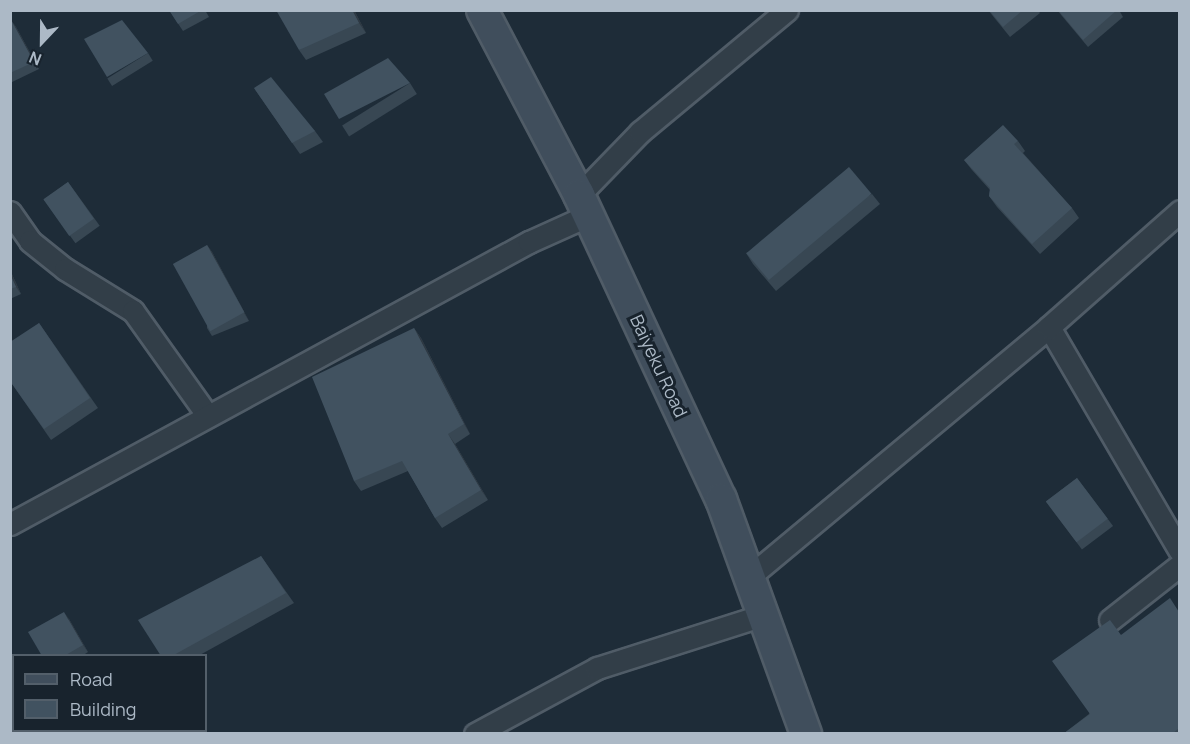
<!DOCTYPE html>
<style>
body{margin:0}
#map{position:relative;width:1190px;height:744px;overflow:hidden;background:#1e2c38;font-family:Manrope,sans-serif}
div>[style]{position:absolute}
.roads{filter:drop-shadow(2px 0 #505c67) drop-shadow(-2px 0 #505c67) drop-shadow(0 2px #505c67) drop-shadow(0 -2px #505c67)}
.street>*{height:21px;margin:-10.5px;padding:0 10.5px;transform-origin:10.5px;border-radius:10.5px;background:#323e48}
.secondary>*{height:30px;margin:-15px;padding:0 15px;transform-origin:15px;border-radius:15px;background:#404e5c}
.wall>*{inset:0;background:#384753;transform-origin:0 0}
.shaded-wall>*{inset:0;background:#2e3943}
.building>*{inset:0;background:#415260;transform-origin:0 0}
span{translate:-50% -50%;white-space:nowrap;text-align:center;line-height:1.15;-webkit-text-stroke:6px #18232d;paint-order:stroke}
.street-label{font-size:18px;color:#acb9c6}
.frame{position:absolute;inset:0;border:12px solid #acb9c6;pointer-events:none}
.legend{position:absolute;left:12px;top:654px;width:195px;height:78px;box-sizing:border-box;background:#18232d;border:2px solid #535f6a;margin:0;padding:8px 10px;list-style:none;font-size:18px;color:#acb9c6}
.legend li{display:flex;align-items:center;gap:12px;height:30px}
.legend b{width:30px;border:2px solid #535f6a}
.north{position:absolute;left:12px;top:12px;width:60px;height:60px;-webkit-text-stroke:4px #18232d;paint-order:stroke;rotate:202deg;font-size:16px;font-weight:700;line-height:24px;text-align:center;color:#acb9c6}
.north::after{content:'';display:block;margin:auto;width:21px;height:27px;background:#acb9c6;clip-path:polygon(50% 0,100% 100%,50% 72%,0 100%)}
</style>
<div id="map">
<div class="roads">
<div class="street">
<div style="left:579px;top:195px;width:88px;rotate:-45.9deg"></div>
<div style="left:640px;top:132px;width:191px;rotate:-39.7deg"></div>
<div style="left:10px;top:212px;width:35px;rotate:55deg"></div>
<div style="left:30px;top:241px;width:45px;rotate:38.7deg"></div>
<div style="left:65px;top:269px;width:80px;rotate:31.7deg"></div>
<div style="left:133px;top:311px;width:129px;rotate:54.5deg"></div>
<div style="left:1049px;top:327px;width:259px;rotate:59.7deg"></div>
<div style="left:10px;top:524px;width:591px;rotate:-28.52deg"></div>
<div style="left:529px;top:242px;width:66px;rotate:-24.2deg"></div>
<div style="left:749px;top:577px;width:391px;rotate:-39.8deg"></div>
<div style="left:1049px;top:327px;width:175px;rotate:-41.5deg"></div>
<div style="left:1110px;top:620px;width:89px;rotate:-38.2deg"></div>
<div style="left:475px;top:734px;width:139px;rotate:-28.4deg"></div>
<div style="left:597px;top:668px;width:174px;rotate:-17.7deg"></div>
</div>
<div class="secondary">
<div style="left:482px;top:10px;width:209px;rotate:62.3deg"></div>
<div style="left:579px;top:195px;width:336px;rotate:65deg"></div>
<div style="left:721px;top:499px;width:250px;rotate:70.1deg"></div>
</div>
</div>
<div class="wall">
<div style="clip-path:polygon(169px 10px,205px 10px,209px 17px,183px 31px)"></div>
<div style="clip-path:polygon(354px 10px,366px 33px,306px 60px,299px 50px)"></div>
<div style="clip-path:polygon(988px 10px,1038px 10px,1040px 13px,1010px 37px)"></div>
<div style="clip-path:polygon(1057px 10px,1119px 10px,1123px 17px,1088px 47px)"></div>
<div style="clip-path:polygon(11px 20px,16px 27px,39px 69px,10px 83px,10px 21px)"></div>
<div style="left:148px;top:53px;width:9px;height:48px;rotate:58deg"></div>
<div style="left:410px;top:83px;width:13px;height:80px;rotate:58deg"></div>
<div style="clip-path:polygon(254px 88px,315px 131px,323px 142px,300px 154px)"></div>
<div style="clip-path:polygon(1018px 141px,1025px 151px,1023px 153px,1072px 208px,1079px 218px,1040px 254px,997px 207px,989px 196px,990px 190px,972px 170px,964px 160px)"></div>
<div style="left:68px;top:182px;width:54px;height:30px;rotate:54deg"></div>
<div style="clip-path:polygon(872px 194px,880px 204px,776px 291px,753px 264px,746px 253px)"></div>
<div style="clip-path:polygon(207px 245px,212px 252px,249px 321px,212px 336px,207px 328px)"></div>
<div style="clip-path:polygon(10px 270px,21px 294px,10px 299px)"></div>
<div style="clip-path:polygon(39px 323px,98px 408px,51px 440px,10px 381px)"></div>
<div style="clip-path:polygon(414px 328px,421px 338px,470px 434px,455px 444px,488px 500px,442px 528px,435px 518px,408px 471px,361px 491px,354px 481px)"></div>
<div style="left:1077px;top:478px;width:60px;height:39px;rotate:53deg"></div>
<div style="clip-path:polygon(261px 556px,294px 603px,198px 656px,161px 656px)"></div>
<div style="clip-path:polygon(1179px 612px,1179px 734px,1063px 734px,1089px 714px,1121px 635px)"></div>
<div style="clip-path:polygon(69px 619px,88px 652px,82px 656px,42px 656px)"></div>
</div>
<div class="shaded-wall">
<div style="clip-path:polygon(352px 10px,354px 10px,366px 33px,359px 23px)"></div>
<div style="clip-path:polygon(11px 20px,16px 27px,39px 69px,34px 62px)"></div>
<div style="clip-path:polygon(207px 245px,212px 252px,249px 321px,244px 313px)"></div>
<div style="clip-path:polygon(10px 270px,21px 294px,16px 287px,10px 274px)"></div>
<div style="clip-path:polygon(414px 328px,421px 338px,470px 434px,464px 424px)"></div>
<div style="clip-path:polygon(448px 434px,455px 444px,488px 500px,481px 490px)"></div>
<div style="clip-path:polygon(64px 612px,69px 619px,88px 652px,83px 645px)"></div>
</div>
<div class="building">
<div style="clip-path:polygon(169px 10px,202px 10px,178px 24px)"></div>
<div style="clip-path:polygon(276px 10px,352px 10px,359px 23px,299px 50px)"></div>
<div style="clip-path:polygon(989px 10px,1023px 10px,1003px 27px)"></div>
<div style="clip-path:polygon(1058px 10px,1117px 10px,1083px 40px)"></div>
<div style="clip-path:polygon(11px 20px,34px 62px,10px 73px,10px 21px)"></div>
<div style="clip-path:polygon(122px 20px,148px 53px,107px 77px,84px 39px)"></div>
<div style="clip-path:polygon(388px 58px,410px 83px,339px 119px,324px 94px)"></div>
<div style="clip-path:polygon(271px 77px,315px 131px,292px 143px,254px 88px)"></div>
<div style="clip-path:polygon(1003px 125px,1018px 141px,1014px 144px,1072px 208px,1032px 244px,989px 196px,990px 188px,964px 160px)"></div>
<div style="left:849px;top:167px;width:35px;height:134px;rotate:50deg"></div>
<div style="left:68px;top:182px;width:45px;height:30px;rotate:55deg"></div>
<div style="left:207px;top:245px;width:77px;height:39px;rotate:61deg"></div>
<div style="clip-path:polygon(10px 274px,16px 287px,10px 289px)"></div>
<div style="clip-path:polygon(39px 323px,90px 398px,44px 429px,10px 381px,10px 342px)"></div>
<div style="clip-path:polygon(414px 328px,464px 424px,448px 434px,481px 490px,435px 518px,402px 461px,354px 481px,312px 377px)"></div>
<div style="left:1077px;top:478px;width:51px;height:39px;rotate:53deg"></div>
<div style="clip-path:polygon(261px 556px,286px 593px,172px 656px,161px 656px,138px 620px)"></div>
<div style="clip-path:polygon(1170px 598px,1179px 612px,1179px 728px,1172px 734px,1063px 734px,1090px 714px,1052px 661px,1110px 620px,1121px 635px)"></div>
<div style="clip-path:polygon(64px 612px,83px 645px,64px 656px,42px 656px,28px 632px)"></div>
</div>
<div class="street-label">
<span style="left:659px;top:366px;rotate:65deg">Baiyeku Road</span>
</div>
<div class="frame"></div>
<ul class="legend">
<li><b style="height:8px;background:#404e5c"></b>Road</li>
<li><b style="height:16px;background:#415260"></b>Building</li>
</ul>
<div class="north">N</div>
</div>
